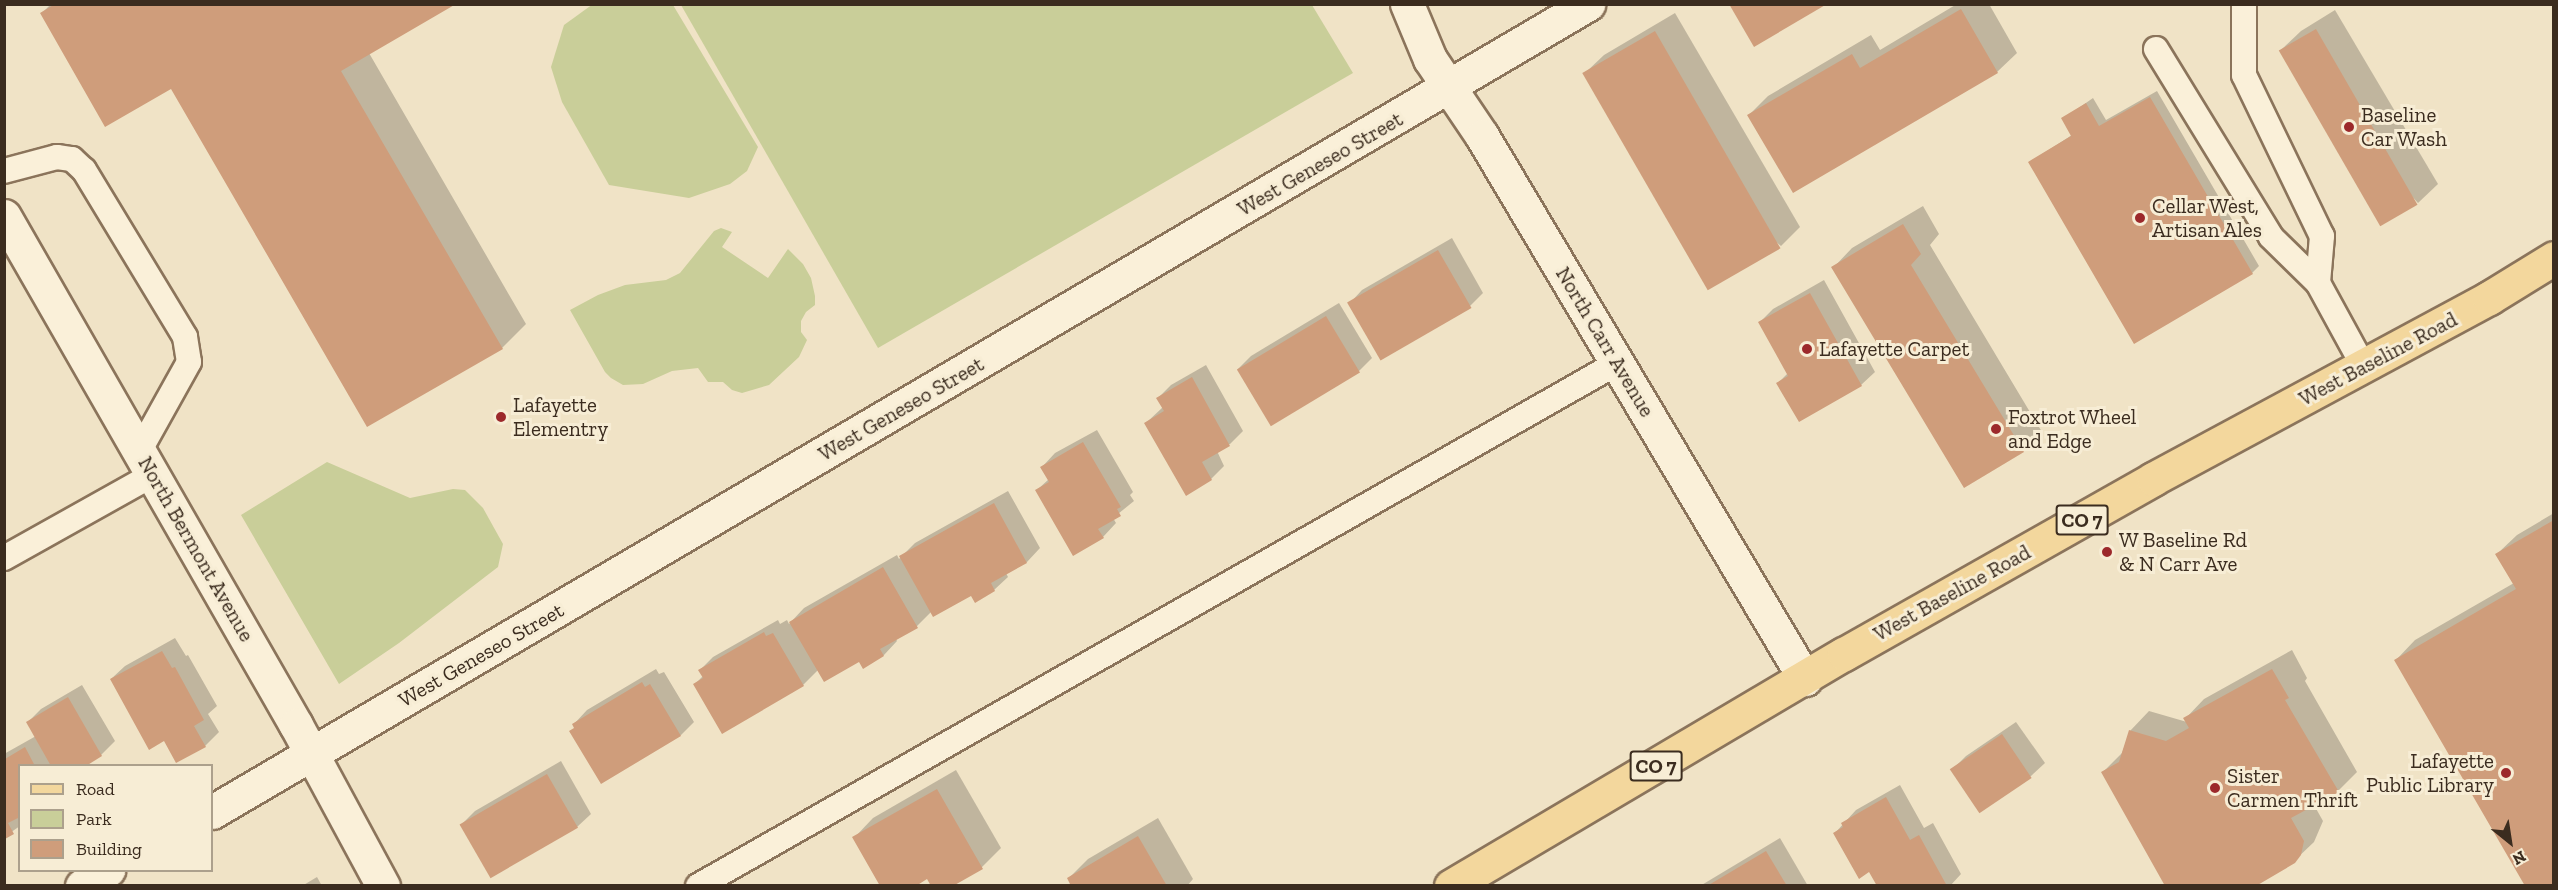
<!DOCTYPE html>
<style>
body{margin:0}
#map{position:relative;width:2558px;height:890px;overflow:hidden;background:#f0e3c6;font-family:"Zilla Slab",serif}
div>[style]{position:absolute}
.green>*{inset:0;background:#c9ce99}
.shadow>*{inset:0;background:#0003}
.building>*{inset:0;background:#cf9d7b;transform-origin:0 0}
.roads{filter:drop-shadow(2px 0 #8b745b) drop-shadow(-2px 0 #8b745b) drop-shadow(0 2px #8b745b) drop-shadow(0 -2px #8b745b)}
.lane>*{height:24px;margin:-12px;padding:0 12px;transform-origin:12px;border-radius:12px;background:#faf0d9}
.street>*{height:33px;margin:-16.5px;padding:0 16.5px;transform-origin:16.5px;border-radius:16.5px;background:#faf0d9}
.primary>*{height:33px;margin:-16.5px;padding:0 16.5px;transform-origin:16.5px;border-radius:16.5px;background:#f3d79d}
.dots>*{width:16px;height:16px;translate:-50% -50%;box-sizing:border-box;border:3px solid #f7edd5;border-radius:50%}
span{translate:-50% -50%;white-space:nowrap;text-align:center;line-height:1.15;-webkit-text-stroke:6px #f7edd5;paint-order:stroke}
.shield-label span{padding:2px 4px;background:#f7edd5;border:2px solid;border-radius:4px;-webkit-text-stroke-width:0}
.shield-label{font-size:20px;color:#3b2c1f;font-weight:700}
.poi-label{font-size:21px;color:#3b2c1f}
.left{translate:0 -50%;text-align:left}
.right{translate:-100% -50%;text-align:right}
.street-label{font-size:21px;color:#3b2c1f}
.frame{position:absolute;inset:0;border:6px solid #3b2c1f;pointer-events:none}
.legend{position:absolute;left:18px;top:764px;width:195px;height:108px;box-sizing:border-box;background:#f7edd5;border:2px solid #aca08c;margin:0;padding:8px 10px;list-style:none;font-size:18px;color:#3b2c1f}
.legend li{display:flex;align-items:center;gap:12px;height:30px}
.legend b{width:30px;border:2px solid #aca08c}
.north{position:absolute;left:2480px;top:812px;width:60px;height:60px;-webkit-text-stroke:4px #f7edd5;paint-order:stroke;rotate:150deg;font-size:16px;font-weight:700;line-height:24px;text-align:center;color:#3b2c1f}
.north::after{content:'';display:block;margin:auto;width:21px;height:27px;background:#3b2c1f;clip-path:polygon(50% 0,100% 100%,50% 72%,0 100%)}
</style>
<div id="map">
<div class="green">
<div style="clip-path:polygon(593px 4px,673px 5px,758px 147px,747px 171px,730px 184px,689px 198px,609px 185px,562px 102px,551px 67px,564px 25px)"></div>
<div style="clip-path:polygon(681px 5px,1312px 5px,1353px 73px,878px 348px)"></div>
<div style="clip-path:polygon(721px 228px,732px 232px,722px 247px,768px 278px,788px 249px,803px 264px,811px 278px,815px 296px,815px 305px,806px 312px,801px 321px,801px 332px,807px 340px,799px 357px,769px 385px,742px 393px,732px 390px,723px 382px,708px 382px,698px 368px,672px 371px,643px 384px,623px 385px,611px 378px,605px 372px,570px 310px,598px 295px,625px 285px,666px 280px,680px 273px,714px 231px)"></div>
<div style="clip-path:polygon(327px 462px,410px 498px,453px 489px,465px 490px,483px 508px,503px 544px,498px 567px,399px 643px,339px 684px,241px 515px)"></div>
</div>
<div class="shadow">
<div style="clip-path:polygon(51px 4px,453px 4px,369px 53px,526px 324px,502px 348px,172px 87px,42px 13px)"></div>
<div style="clip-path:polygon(1957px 4px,1989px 4px,2017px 53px,1997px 72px,1749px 115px,1768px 96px,1871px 35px,1880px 50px)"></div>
<div style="clip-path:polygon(2335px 10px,2438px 184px,2418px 203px,2281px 50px,2301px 31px)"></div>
<div style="clip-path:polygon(1675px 13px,1800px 227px,1781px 246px,1584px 74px,1604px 55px)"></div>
<div style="clip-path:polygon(2157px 91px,2259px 266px,2252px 273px,2030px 162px,2072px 135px,2063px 119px,2093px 98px,2106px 120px)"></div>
<div style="clip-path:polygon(1923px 206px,1939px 234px,1930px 245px,2042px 432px,2023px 451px,1833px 268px,1852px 248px)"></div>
<div style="clip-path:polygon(1452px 238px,1483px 293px,1470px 306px,1349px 304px,1362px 290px)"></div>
<div style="clip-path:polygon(1824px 280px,1875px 372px,1861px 385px,1778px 383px,1788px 373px,1760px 322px,1773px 309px)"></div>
<div style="clip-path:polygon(1339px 303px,1372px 358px,1359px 371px,1238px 369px,1251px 356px)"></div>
<div style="clip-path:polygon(1206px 365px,1243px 431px,1230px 444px,1217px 451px,1224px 466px,1211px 479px,1146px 423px,1163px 407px,1158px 398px,1171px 385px)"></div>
<div style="clip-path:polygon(1097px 430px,1133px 492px,1130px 495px,1134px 501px,1113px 518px,1116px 523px,1103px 537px,1037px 490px,1049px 479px,1042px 467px,1055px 453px)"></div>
<div style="clip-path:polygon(1008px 491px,1040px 548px,1027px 562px,1006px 573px,1008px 577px,994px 590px,971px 594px,932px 611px,917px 626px,896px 639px,897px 641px,884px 655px,864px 666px,860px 660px,818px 670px,803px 685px,695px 684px,703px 676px,700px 670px,713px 657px,778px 620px,780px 624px,787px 620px,789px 624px,804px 608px,897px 555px,899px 559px,915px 543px)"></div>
<div style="clip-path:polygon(2554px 513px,2554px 886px,2396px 660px,2415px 640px,2514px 583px,2497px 554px,2517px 535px)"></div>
<div style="clip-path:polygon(175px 638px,186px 656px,188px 655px,217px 706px,208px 714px,219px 732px,205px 746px,164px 739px,111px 679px,125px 666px)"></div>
<div style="clip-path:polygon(2292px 650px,2307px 678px,2305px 681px,2357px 772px,2338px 791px,2314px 805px,2323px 821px,2314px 842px,2294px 861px,2103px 772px,2122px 753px,2130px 731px,2149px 711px,2187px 722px,2185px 719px,2204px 699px)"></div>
<div style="clip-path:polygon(656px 669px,659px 674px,664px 672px,694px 722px,681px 735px,602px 782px,574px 724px,587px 710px)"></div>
<div style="clip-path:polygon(82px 685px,115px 741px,101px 755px,83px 766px,20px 766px,20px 826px,4px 837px,4px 754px,36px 736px,28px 722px,41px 709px)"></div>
<div style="clip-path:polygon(2016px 722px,2045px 763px,2031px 776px,1981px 811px,1952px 770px,1966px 756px)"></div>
<div style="clip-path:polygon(561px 761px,591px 814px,577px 827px,461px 825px,475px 811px)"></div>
<div style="clip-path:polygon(956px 770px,1001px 848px,982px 867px,928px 877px,854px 838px,873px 818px)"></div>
<div style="clip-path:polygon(1900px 785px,1924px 828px,1933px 823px,1961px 874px,1950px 886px,1879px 886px,1870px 870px,1835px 833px,1856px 810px)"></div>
<div style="clip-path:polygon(1158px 818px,1193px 879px,1187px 886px,1073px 886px,1069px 878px,1088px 859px)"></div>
<div style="clip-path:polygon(1780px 838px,1808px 886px,1700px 886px)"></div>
<div style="clip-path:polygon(317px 877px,322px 886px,302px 886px)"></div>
</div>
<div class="building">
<div style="clip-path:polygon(55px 4px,456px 4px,341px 71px,503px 349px,367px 427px,171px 89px,105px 127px,40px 13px)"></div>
<div style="clip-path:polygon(1729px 4px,1827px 4px,1754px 47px)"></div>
<div style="clip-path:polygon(1961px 9px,1998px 73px,1793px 193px,1747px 115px,1852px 54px,1860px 68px)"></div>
<div style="left:2316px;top:29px;width:203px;height:43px;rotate:60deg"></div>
<div style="left:1655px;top:31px;width:251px;height:84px;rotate:60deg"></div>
<div style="clip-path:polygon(2150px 97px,2253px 274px,2134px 344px,2028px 162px,2071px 136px,2061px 118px,2086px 103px,2099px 126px)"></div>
<div style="clip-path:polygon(1903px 224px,1921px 254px,1911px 265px,2024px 452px,1964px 488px,1831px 267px)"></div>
<div style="left:1438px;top:250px;width:67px;height:105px;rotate:60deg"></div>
<div style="clip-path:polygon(1810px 293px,1862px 386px,1799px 422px,1776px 383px,1788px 376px,1758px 322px)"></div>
<div style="left:1326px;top:316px;width:66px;height:104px;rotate:59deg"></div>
<div style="clip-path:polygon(1192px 377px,1230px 446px,1202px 462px,1212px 480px,1186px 496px,1144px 423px,1164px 411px,1156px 398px)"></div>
<div style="clip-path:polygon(1083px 442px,1121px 507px,1117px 509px,1121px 516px,1098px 529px,1104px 538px,1073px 556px,1035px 490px,1049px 482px,1040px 467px)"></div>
<div style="clip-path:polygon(994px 503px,1027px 563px,991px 583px,995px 591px,975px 603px,971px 596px,933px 617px,899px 556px)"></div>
<div style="clip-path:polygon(2554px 520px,2554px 886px,2525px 886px,2394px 660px,2516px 589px,2495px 554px)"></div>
<div style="clip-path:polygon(883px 567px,918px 628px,880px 649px,884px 656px,863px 669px,859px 662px,824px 682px,789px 622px)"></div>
<div style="clip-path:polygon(764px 632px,766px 636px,773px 633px,804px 686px,722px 734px,693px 684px,703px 678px,698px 670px)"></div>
<div style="clip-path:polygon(162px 651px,172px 668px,175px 667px,204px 720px,194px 726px,206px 747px,176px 763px,164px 741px,149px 750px,110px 679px)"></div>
<div style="clip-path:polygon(2272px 669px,2289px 698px,2285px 700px,2339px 792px,2291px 818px,2304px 841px,2301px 855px,2295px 863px,2256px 886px,2165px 886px,2101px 772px,2119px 762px,2129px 730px,2166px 741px,2189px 728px,2183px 718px)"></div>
<div style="clip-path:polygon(642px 682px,645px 687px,650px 684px,681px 736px,601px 784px,569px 731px,574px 728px,572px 724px)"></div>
<div style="clip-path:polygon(68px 697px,102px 756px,86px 766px,51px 766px,26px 722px)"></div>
<div style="left:2002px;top:734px;width:53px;height:63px;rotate:56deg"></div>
<div style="clip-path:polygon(25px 747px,35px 766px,20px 766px,20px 817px,8px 823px,14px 834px,5px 839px,5px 759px)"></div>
<div style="left:547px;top:774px;width:62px;height:101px;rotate:60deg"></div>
<div style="clip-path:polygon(937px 789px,983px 869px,953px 886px,931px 886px,927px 879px,916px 886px,880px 886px,852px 837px)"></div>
<div style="clip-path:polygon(1886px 797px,1910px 840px,1919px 835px,1947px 886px,1877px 886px,1869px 872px,1859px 879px,1833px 833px,1843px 827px,1841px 823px)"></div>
<div style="clip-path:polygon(1138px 836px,1167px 886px,1071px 886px,1067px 878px)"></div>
<div style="clip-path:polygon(1766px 851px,1787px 886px,1707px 886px)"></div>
</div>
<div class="roads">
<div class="lane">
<div style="left:2244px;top:4px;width:71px;rotate:90deg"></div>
<div style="left:2244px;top:75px;width:179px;rotate:64.2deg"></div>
<div style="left:2322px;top:236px;width:47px;rotate:94.9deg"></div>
<div style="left:2318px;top:283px;width:96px;rotate:61.3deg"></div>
<div style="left:2156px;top:49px;width:220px;rotate:58.5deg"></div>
<div style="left:2271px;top:237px;width:66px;rotate:44.4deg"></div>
<div style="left:4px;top:171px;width:55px;rotate:-14.8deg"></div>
<div style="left:57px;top:157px;width:15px;rotate:8deg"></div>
<div style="left:72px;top:159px;width:16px;rotate:43deg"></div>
<div style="left:84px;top:170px;width:195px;rotate:58.8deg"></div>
<div style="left:185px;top:337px;width:25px;rotate:81deg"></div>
<div style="left:189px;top:362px;width:101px;rotate:119.1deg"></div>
<div style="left:4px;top:558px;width:172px;rotate:-29.2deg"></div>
<div style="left:698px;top:886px;width:1057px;rotate:-29.64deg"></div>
</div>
<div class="street">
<div style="left:1407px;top:4px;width:60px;rotate:67.3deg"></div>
<div style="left:1430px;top:59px;width:93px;rotate:56deg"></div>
<div style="left:1482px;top:136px;width:632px;rotate:59.25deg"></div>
<div style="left:4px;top:216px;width:587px;rotate:60.16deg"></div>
<div style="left:296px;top:725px;width:183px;rotate:61.6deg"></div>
<div style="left:212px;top:812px;width:1596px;rotate:-30.42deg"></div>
<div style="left:82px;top:886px;width:31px;rotate:-32deg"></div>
</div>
<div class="primary">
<div style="left:1451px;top:886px;width:456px;rotate:-30.6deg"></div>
<div style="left:1844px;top:654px;width:355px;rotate:-29.5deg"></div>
<div style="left:2153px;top:479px;width:382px;rotate:-28.3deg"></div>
<div style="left:2489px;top:298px;width:76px;rotate:-31.6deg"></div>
</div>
</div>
<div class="dots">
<div style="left:2349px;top:127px;background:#9c292b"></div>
<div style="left:2140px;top:218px;background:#9c292b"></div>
<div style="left:1807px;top:349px;background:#9c292b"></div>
<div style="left:501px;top:417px;background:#9c292b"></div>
<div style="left:1996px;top:429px;background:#9c292b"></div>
<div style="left:2107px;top:552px;background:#9c292b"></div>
<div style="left:2506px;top:773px;background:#9c292b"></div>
<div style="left:2215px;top:788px;background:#9c292b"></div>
</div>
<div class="shield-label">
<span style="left:2082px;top:520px">CO 7</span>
<span style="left:1656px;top:766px">CO 7</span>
</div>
<div class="poi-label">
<span class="left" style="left:2361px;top:127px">Baseline<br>Car Wash</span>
<span class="left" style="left:2152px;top:218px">Cellar West,<br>Artisan Ales</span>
<span class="left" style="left:1819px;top:349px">Lafayette Carpet</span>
<span class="left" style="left:513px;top:417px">Lafayette<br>Elementry</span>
<span class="left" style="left:2008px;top:429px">Foxtrot Wheel<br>and Edge</span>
<span class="left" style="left:2119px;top:552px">W Baseline Rd<br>&amp; N Carr Ave</span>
<span class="right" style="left:2494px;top:773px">Lafayette<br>Public Library</span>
<span class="left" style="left:2227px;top:788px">Sister<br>Carmen Thrift</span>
</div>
<div class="street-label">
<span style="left:1320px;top:164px;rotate:-30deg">West Geneseo Street</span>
<span style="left:1605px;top:342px;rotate:59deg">North Carr Avenue</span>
<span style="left:2378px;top:359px;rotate:-28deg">West Baseline Road</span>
<span style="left:901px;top:409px;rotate:-30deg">West Geneseo Street</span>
<span style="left:196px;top:549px;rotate:60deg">North Bermont Avenue</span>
<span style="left:1952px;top:593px;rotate:-29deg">West Baseline Road</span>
<span style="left:481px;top:655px;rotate:-30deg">West Geneseo Street</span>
</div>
<div class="frame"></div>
<ul class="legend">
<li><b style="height:8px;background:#f3d79d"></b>Road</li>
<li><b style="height:16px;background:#c9ce99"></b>Park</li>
<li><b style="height:16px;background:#cf9d7b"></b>Building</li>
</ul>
<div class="north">N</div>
</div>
